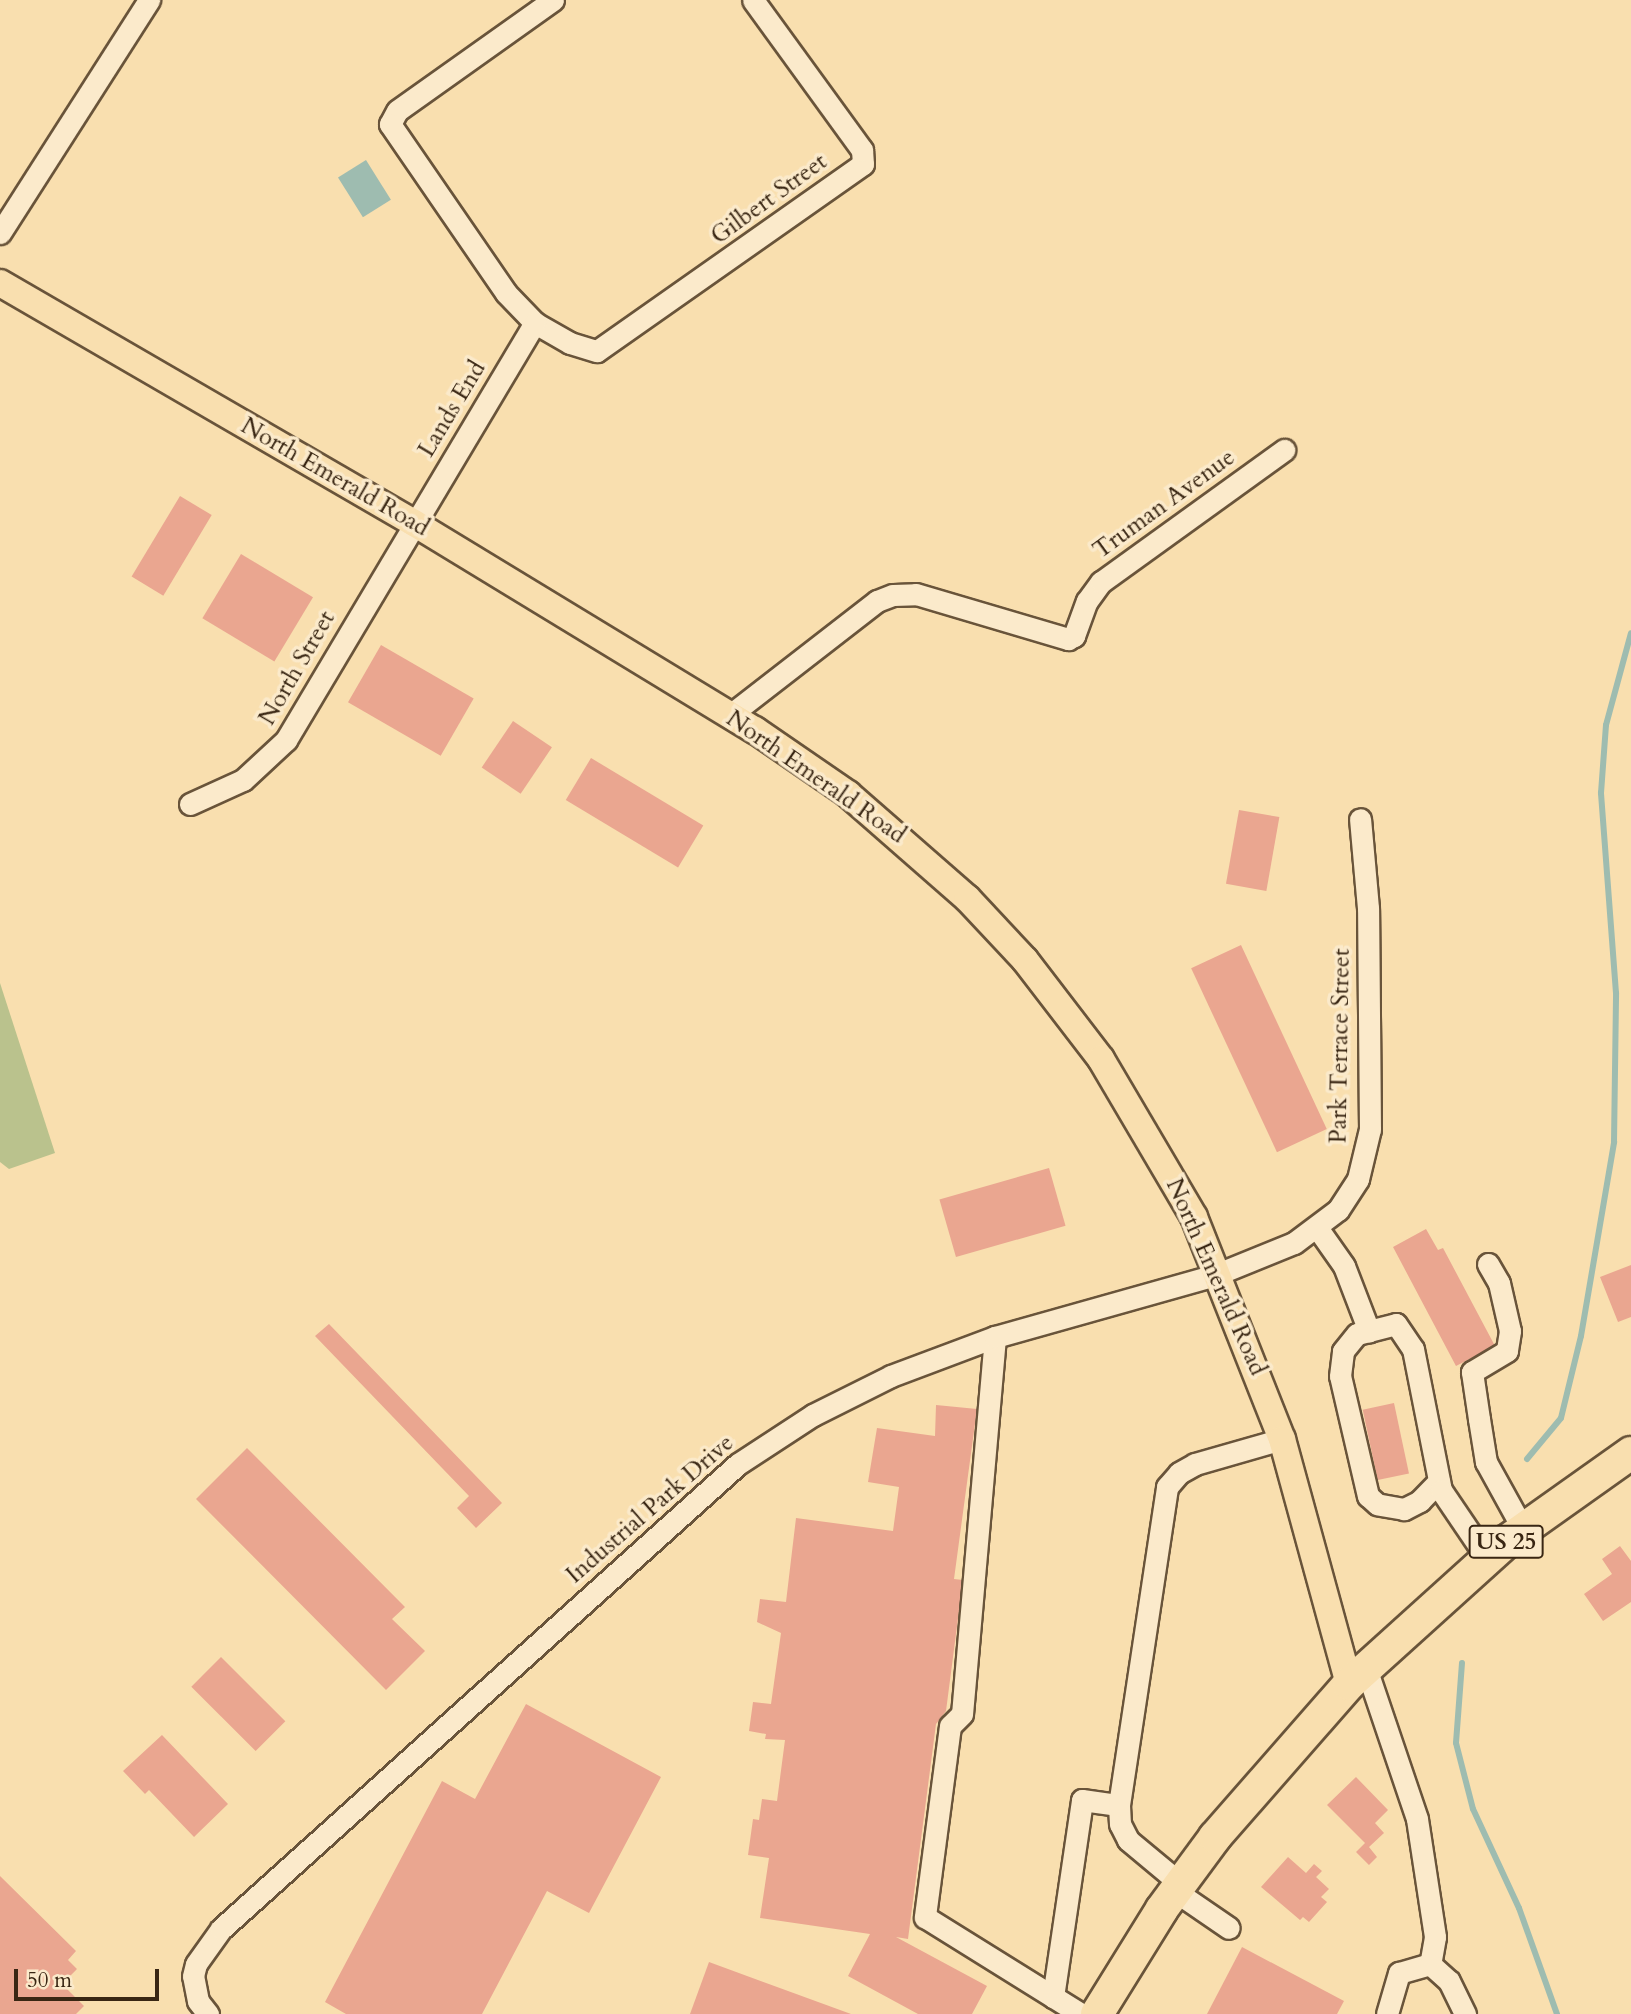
<!DOCTYPE html>
<style>
body{margin:0}
#map{position:relative;width:1631px;height:2014px;overflow:hidden;background:#f9dfaf;font-family:Cardo,serif}
div>[style]{position:absolute}
.green>*{inset:0;background:#bac28d}
.water>*{inset:0;background:#9ebcb0;transform-origin:0 0}
.stream>*{height:6px;margin:-3px;padding:0 3px;transform-origin:3px;border-radius:3px;background:#9ebcb0}
.building>*{inset:0;background:#eaa690;transform-origin:0 0}
.roads{filter:drop-shadow(2px 0 #69543a) drop-shadow(-2px 0 #69543a) drop-shadow(0 2px #69543a) drop-shadow(0 -2px #69543a)}
.minor>*{height:21px;margin:-10.5px;padding:0 10.5px;transform-origin:10.5px;border-radius:10.5px;background:#fbeacb}
.major>*{height:26px;margin:-13px;padding:0 13px;transform-origin:13px;border-radius:13px;background:#f9dfaf}
.highway>*{height:32px;margin:-16px;padding:0 16px;transform-origin:16px;border-radius:16px;background:#f9dfaf}
span{translate:-50% -50%;white-space:nowrap;text-align:center;line-height:1.15;-webkit-text-stroke:7px #fbeacb;paint-order:stroke}
.shield-label span{padding:2px 5px;background:#fbeacb;border:2px solid;border-radius:5px;-webkit-text-stroke-width:0}
.shield-label{font-size:23px;color:#392613;font-weight:700}
.street-label{font-size:24px;color:#392613}
.scale{position:absolute;left:14px;top:1969px;width:145px;height:32px;box-sizing:border-box;border:4px solid #392613;border-top:0;padding-left:9px;font-size:21px;line-height:24px;white-space:nowrap;color:#392613;-webkit-text-stroke:5px #fbeacb;paint-order:stroke}
</style>
<div id="map">
<div class="green">
<div style="clip-path:polygon(0 983px,55px 1153px,9px 1169px,0 1162px)"></div>
</div>
<div class="water">
<div style="left:366px;top:160px;width:47px;height:33px;rotate:58deg"></div>
</div>
<div class="stream">
<div style="left:1527px;top:1459px;width:53px;rotate:-50.3deg"></div>
<div style="left:1561px;top:1418px;width:84px;rotate:-76.3deg"></div>
<div style="left:1581px;top:1336px;width:197px;rotate:-80.3deg"></div>
<div style="left:1614px;top:1142px;width:149px;rotate:-89.2deg"></div>
<div style="left:1616px;top:993px;width:201px;rotate:-94.3deg"></div>
<div style="left:1601px;top:793px;width:68px;rotate:-85.8deg"></div>
<div style="left:1606px;top:725px;width:95px;rotate:-74.8deg"></div>
<div style="left:1462px;top:1663px;width:80px;rotate:94.3deg"></div>
<div style="left:1456px;top:1743px;width:68px;rotate:75.6deg"></div>
<div style="left:1473px;top:1809px;width:109px;rotate:65.1deg"></div>
<div style="left:1519px;top:1908px;width:113px;rotate:70.3deg"></div>
</div>
<div class="building">
<div style="left:180px;top:496px;width:37px;height:94px;rotate:31deg"></div>
<div style="left:241px;top:554px;width:84px;height:75px;rotate:31deg"></div>
<div style="left:381px;top:645px;width:107px;height:66px;rotate:30deg"></div>
<div style="left:513px;top:721px;width:47px;height:56px;rotate:34deg"></div>
<div style="left:591px;top:758px;width:131px;height:49px;rotate:31deg"></div>
<div style="left:1239px;top:810px;width:41px;height:75px;rotate:10deg"></div>
<div style="left:1241px;top:945px;width:203px;height:55px;rotate:65deg"></div>
<div style="left:1049px;top:1168px;width:60px;height:114px;rotate:74deg"></div>
<div style="clip-path:polygon(1426px 1229px,1438px 1250px,1443px 1248px,1495px 1346px,1456px 1366px,1393px 1247px)"></div>
<div style="clip-path:polygon(1631px 1265px,1631px 1317px,1618px 1322px,1600px 1277px)"></div>
<div style="clip-path:polygon(329px 1324px,502px 1503px,476px 1528px,457px 1508px,469px 1496px,315px 1336px)"></div>
<div style="left:1394px;top:1403px;width:72px;height:32px;rotate:78deg"></div>
<div style="clip-path:polygon(936px 1405px,977px 1409px,954px 1579px,963px 1580px,946px 1711px,936px 1724px,908px 1939px,896px 1937px,987px 1986px,972px 2014px,918px 2014px,848px 1976px,870px 1934px,760px 1918px,769px 1858px,748px 1855px,753px 1819px,759px 1820px,762px 1799px,777px 1801px,785px 1740px,765px 1739px,766px 1734px,749px 1731px,753px 1702px,771px 1704px,781px 1633px,757px 1622px,760px 1599px,786px 1602px,796px 1518px,893px 1531px,899px 1487px,868px 1482px,877px 1428px,935px 1436px)"></div>
<div style="clip-path:polygon(247px 1448px,405px 1607px,392px 1619px,425px 1651px,386px 1690px,196px 1499px)"></div>
<div style="clip-path:polygon(1620px 1546px,1631px 1561px,1631px 1602px,1603px 1621px,1584px 1594px,1612px 1574px,1602px 1559px)"></div>
<div style="left:221px;top:1657px;width:91px;height:42px;rotate:45deg"></div>
<div style="clip-path:polygon(526px 1704px,661px 1777px,589px 1913px,547px 1891px,482px 2014px,346px 2014px,325px 2002px,442px 1781px,475px 1799px)"></div>
<div style="clip-path:polygon(162px 1735px,228px 1804px,194px 1837px,149px 1790px,145px 1794px,123px 1771px)"></div>
<div style="clip-path:polygon(1356px 1777px,1388px 1810px,1375px 1823px,1384px 1833px,1369px 1847px,1377px 1857px,1369px 1865px,1356px 1852px,1365px 1843px,1327px 1805px)"></div>
<div style="clip-path:polygon(1288px 1857px,1306px 1873px,1314px 1864px,1322px 1871px,1316px 1877px,1329px 1889px,1321px 1897px,1327px 1902px,1309px 1922px,1303px 1917px,1300px 1920px,1261px 1887px)"></div>
<div style="clip-path:polygon(0 1876px,76px 1951px,68px 1960px,77px 1969px,62px 1984px,84px 2006px,76px 2014px,0 2014px)"></div>
<div style="clip-path:polygon(1242px 1947px,1344px 2001px,1337px 2014px,1207px 2014px)"></div>
<div style="clip-path:polygon(709px 1962px,851px 2014px,690px 2014px)"></div>
</div>
<div class="roads">
<div class="minor">
<div style="left:553px;top:0;width:191px;rotate:144.6deg"></div>
<div style="left:397px;top:111px;width:15px;rotate:118deg"></div>
<div style="left:390px;top:124px;width:205px;rotate:55.5deg"></div>
<div style="left:506px;top:293px;width:42px;rotate:46deg"></div>
<div style="left:535px;top:323px;width:40px;rotate:29.7deg"></div>
<div style="left:570px;top:343px;width:28px;rotate:17deg"></div>
<div style="left:597px;top:351px;width:325px;rotate:-35.1deg"></div>
<div style="left:863px;top:164px;width:14px;rotate:-94deg"></div>
<div style="left:862px;top:150px;width:185px;rotate:-126deg"></div>
<div style="left:0;top:233px;width:277px;rotate:-57.4deg"></div>
<div style="left:730px;top:715px;width:186px;rotate:-37.8deg"></div>
<div style="left:877px;top:601px;width:17px;rotate:-21deg"></div>
<div style="left:893px;top:595px;width:23px;rotate:-2deg"></div>
<div style="left:916px;top:594px;width:159px;rotate:16.5deg"></div>
<div style="left:1068px;top:639px;width:7px;rotate:-27deg"></div>
<div style="left:1074px;top:636px;width:37px;rotate:-70deg"></div>
<div style="left:1087px;top:601px;width:24px;rotate:-54deg"></div>
<div style="left:1101px;top:582px;width:226px;rotate:-35.8deg"></div>
<div style="left:190px;top:804px;width:58px;rotate:-24.4deg"></div>
<div style="left:243px;top:780px;width:59px;rotate:-42.9deg"></div>
<div style="left:286px;top:740px;width:486px;rotate:-59.2deg"></div>
<div style="left:1318px;top:1229px;width:45px;rotate:54.9deg"></div>
<div style="left:1344px;top:1266px;width:70px;rotate:69deg"></div>
<div style="left:1488px;top:1264px;width:22px;rotate:60deg"></div>
<div style="left:1499px;top:1283px;width:49px;rotate:77.1deg"></div>
<div style="left:1510px;top:1331px;width:20px;rotate:99deg"></div>
<div style="left:1507px;top:1351px;width:41px;rotate:149deg"></div>
<div style="left:1472px;top:1372px;width:48px;rotate:81.5deg"></div>
<div style="left:1479px;top:1419px;width:44px;rotate:80.8deg"></div>
<div style="left:1486px;top:1462px;width:77px;rotate:61.1deg"></div>
<div style="left:995px;top:1337px;width:378px;rotate:95deg"></div>
<div style="left:962px;top:1714px;width:17px;rotate:135deg"></div>
<div style="left:950px;top:1726px;width:193px;rotate:97.5deg"></div>
<div style="left:925px;top:1917px;width:184px;rotate:31.9deg"></div>
<div style="left:1439px;top:1481px;width:28px;rotate:134deg"></div>
<div style="left:1420px;top:1501px;width:18px;rotate:153deg"></div>
<div style="left:1404px;top:1509px;width:27px;rotate:-170deg"></div>
<div style="left:1377px;top:1504px;width:12px;rotate:-138deg"></div>
<div style="left:1368px;top:1496px;width:123px;rotate:-103.1deg"></div>
<div style="left:1340px;top:1376px;width:25px;rotate:-83deg"></div>
<div style="left:1343px;top:1351px;width:22px;rotate:-51deg"></div>
<div style="left:1357px;top:1334px;width:40px;rotate:-14.4deg"></div>
<div style="left:1396px;top:1324px;width:30px;rotate:56deg"></div>
<div style="left:1413px;top:1349px;width:144px;rotate:78.8deg"></div>
<div style="left:1441px;top:1490px;width:82px;rotate:55.9deg"></div>
<div style="left:1366px;top:1668px;width:159px;rotate:71.3deg"></div>
<div style="left:1417px;top:1819px;width:119px;rotate:81.3deg"></div>
<div style="left:1435px;top:1937px;width:27px;rotate:100deg"></div>
<div style="left:1119px;top:1805px;width:19px;rotate:87deg"></div>
<div style="left:1120px;top:1824px;width:18px;rotate:63deg"></div>
<div style="left:1128px;top:1840px;width:69px;rotate:39.7deg"></div>
<div style="left:1175px;top:1891px;width:65px;rotate:34.4deg"></div>
<div style="left:1053px;top:1997px;width:199px;rotate:-81.6deg"></div>
<div style="left:1082px;top:1800px;width:37px;rotate:8deg"></div>
<div style="left:1119px;top:1805px;width:322px;rotate:-81.4deg"></div>
<div style="left:1167px;top:1487px;width:18px;rotate:-49deg"></div>
<div style="left:1179px;top:1473px;width:18px;rotate:-29deg"></div>
<div style="left:1195px;top:1464px;width:91px;rotate:-16deg"></div>
<div style="left:208px;top:2014px;width:16px;rotate:-128deg"></div>
<div style="left:198px;top:2001px;width:25px;rotate:-101deg"></div>
<div style="left:193px;top:1976px;width:12px;rotate:-76deg"></div>
<div style="left:196px;top:1964px;width:43px;rotate:-54.5deg"></div>
<div style="left:221px;top:1929px;width:695px;rotate:-41.97deg"></div>
<div style="left:738px;top:1464px;width:90px;rotate:-33.2deg"></div>
<div style="left:813px;top:1415px;width:87px;rotate:-26.6deg"></div>
<div style="left:891px;top:1376px;width:111px;rotate:-20.6deg"></div>
<div style="left:995px;top:1337px;width:229px;rotate:-15.7deg"></div>
<div style="left:1215px;top:1275px;width:85px;rotate:-22.1deg"></div>
<div style="left:1294px;top:1243px;width:55px;rotate:-36.9deg"></div>
<div style="left:1338px;top:1210px;width:37px;rotate:-57deg"></div>
<div style="left:1358px;top:1179px;width:51px;rotate:-76.5deg"></div>
<div style="left:1370px;top:1129px;width:221px;rotate:-90.5deg"></div>
<div style="left:1368px;top:908px;width:89px;rotate:-95.1deg"></div>
<div style="left:1387px;top:2014px;width:43px;rotate:-73.7deg"></div>
<div style="left:1399px;top:1973px;width:32px;rotate:-16deg"></div>
<div style="left:1430px;top:1964px;width:25px;rotate:42deg"></div>
<div style="left:1449px;top:1981px;width:37px;rotate:64deg"></div>
</div>
<div class="major">
<div style="left:0;top:283px;width:479px;rotate:30.1deg"></div>
<div style="left:414px;top:523px;width:399px;rotate:31.3deg"></div>
<div style="left:755px;top:730px;width:113px;rotate:34.5deg"></div>
<div style="left:848px;top:794px;width:158px;rotate:41.2deg"></div>
<div style="left:967px;top:898px;width:85px;rotate:46.9deg"></div>
<div style="left:1025px;top:960px;width:125px;rotate:52.5deg"></div>
<div style="left:1101px;top:1059px;width:183px;rotate:59.5deg"></div>
<div style="left:1194px;top:1217px;width:239px;rotate:68.4deg"></div>
<div style="left:1282px;top:1439px;width:254px;rotate:74.7deg"></div>
</div>
<div class="highway">
<div style="left:1097px;top:2014px;width:123px;rotate:-58.2deg"></div>
<div style="left:1162px;top:1909px;width:89px;rotate:-53.6deg"></div>
<div style="left:1215px;top:1837px;width:203px;rotate:-48.8deg"></div>
<div style="left:1349px;top:1684px;width:213px;rotate:-42.1deg"></div>
<div style="left:1507px;top:1541px;width:152px;rotate:-35.4deg"></div>
</div>
</div>
<div class="shield-label">
<span style="left:1506px;top:1542px">US 25</span>
</div>
<div class="street-label">
<span style="left:769px;top:199px;rotate:-36deg">Gilbert Street</span>
<span style="left:452px;top:409px;rotate:-59deg">Lands End</span>
<span style="left:335px;top:477px;rotate:30deg">North Emerald Road</span>
<span style="left:1164px;top:504px;rotate:-36deg">Truman Avenue</span>
<span style="left:297px;top:668px;rotate:-60deg">North Street</span>
<span style="left:816px;top:777px;rotate:35deg">North Emerald Road</span>
<span style="left:1340px;top:1046px;rotate:-89deg">Park Terrace Street</span>
<span style="left:1216px;top:1277px;rotate:66deg">North Emerald Road</span>
<span style="left:650px;top:1509px;rotate:-41deg">Industrial Park Drive</span>
</div>
<div class="scale">50 m</div>
</div>
